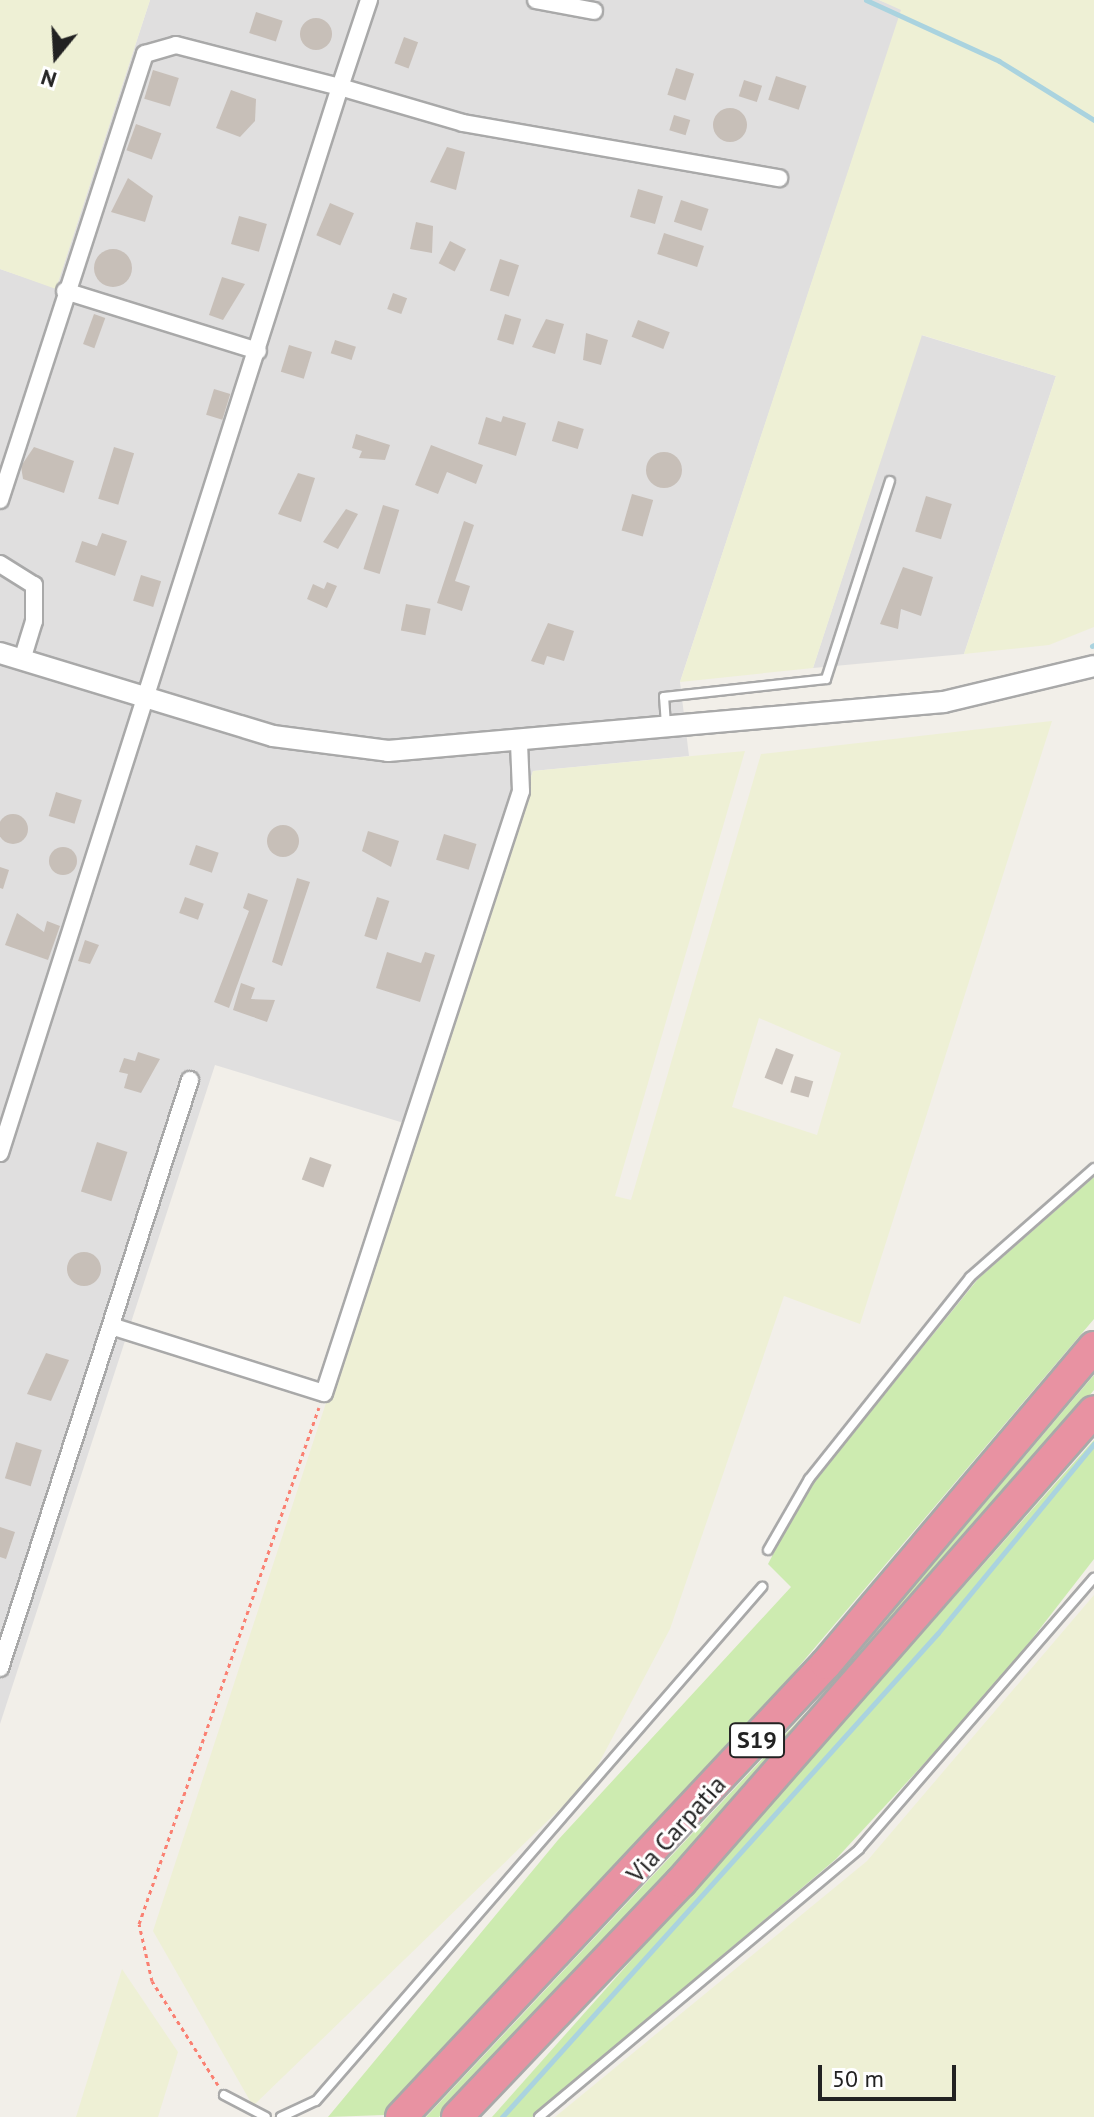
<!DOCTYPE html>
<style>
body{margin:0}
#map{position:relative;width:1094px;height:2117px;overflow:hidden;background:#f2efe9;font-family:"PT Sans",sans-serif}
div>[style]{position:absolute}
.residential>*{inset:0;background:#e0dfdf}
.farmland>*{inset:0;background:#eef0d5}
.grass>*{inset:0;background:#cdebb0}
.stream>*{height:5px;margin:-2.5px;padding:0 2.5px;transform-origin:2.5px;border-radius:2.5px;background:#aad3df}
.building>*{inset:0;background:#c7bfb8;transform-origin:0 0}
.round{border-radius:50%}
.path>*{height:3px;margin-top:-1.5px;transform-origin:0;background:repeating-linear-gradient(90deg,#fa8072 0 4px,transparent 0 8px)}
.roads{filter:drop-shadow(2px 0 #a9a9a9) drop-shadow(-2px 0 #a9a9a9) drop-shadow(0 2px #a9a9a9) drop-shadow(0 -2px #a9a9a9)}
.service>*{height:8px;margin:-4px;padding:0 4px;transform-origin:4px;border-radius:4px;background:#fff}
.minor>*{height:16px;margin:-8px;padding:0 8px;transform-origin:8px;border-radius:8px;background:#fff}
.tertiary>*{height:20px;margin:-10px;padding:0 10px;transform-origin:10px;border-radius:10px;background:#fff}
.motorway>*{height:30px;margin:-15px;padding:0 15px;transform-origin:15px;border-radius:15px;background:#e892a2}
span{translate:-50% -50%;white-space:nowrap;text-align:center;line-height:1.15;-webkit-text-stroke:6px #fff;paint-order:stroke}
.shield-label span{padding:2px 6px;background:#fff;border:2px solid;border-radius:6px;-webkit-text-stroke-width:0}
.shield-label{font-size:24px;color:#222;font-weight:700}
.street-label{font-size:26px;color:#222}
.north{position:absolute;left:16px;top:16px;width:80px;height:80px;-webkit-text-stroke:6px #fff;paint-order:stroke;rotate:198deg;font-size:22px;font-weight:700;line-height:32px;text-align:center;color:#222}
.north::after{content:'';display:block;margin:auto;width:28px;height:36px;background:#222;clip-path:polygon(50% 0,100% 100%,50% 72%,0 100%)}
.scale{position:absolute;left:818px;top:2065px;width:138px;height:36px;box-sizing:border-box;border:4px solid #222;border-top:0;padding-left:10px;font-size:24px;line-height:28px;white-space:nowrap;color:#222;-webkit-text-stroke:6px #fff;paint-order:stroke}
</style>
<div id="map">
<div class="residential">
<div style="clip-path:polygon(150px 0,879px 0,902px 9px,680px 682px,689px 756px,533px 771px,420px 1128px,215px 1065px,0 1724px,0 269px,56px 288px)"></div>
<div style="clip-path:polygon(921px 335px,1056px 376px,964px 654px,813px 668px)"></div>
</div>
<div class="farmland">
<div style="clip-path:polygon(0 0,150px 0,56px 289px,0 269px)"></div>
<div style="clip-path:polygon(879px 0,1094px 0,1094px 627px,1049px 645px,964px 654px,1056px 376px,922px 335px,813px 668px,680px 682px,901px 10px)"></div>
<div style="clip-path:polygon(evenodd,1052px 721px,860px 1324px,784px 1296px,670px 1629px,590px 1780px,253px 2106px,153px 1931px,533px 771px,745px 751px,615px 1196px,631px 1200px,761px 754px,1052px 721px,759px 1018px,841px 1053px,817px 1135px,732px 1107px,759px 1018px)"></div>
<div style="clip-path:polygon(1094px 1595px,1094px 2117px,555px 2117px,867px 1861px)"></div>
<div style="clip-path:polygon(122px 1969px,178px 2052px,158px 2117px,76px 2117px)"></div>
</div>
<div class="grass">
<div style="clip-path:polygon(1094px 1177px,1094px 1319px,733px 1744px,384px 2115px,328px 2117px,558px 1840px,791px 1587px,768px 1564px,805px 1493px,978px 1279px)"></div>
<div style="clip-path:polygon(1094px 1375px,1094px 1390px,992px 1511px,692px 1849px,439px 2117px,426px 2117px,813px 1705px)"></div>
<div style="clip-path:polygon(1094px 1440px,1094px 1559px,993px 1689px,836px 1859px,532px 2117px,492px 2117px)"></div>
</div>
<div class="stream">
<div style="left:866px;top:0;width:146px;rotate:24.6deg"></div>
<div style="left:999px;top:61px;width:112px;rotate:31.8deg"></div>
<div style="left:1092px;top:646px;width:2px;rotate:-27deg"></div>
<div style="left:502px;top:2117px;width:651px;rotate:-47.99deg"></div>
<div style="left:938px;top:1633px;width:245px;rotate:-50.5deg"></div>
</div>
<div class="building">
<div style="left:256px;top:12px;width:28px;height:22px;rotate:18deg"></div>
<div class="round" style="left:300px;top:18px;width:32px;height:32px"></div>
<div style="left:404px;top:37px;width:15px;height:28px;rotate:20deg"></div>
<div style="left:676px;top:68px;width:19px;height:28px;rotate:18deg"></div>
<div style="left:153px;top:70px;width:27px;height:30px;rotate:17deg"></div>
<div style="left:776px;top:76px;width:32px;height:25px;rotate:18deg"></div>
<div style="left:744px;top:80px;width:19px;height:17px;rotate:18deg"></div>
<div style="clip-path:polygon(231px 90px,256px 99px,255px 121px,240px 137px,216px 128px)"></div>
<div class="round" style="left:713px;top:108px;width:34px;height:34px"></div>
<div style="left:674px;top:115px;width:17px;height:16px;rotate:17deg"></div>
<div style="left:136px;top:124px;width:27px;height:28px;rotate:20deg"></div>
<div style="clip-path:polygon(447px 147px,465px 152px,456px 190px,430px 182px)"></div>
<div style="clip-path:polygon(128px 178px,153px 196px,145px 222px,111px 212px)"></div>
<div style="left:638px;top:189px;width:26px;height:29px;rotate:16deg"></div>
<div style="left:681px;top:200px;width:29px;height:23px;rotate:18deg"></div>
<div style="left:330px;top:203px;width:26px;height:35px;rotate:23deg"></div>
<div style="left:239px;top:216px;width:29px;height:29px;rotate:16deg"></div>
<div style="clip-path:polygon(416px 222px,433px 226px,432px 253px,410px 249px)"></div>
<div style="left:664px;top:233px;width:42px;height:22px;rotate:18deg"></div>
<div style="left:450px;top:241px;width:18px;height:25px;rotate:27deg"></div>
<div class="round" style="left:94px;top:249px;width:38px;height:38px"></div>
<div style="left:500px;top:259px;width:20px;height:33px;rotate:18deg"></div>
<div style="clip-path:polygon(222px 277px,245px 284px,223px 320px,209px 315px)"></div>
<div style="left:393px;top:293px;width:15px;height:17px;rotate:20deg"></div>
<div style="left:94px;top:314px;width:12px;height:32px;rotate:20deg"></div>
<div style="left:505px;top:314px;width:17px;height:27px;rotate:17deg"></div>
<div style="clip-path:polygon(546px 319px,564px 324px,555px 354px,532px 347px)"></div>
<div style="left:638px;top:320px;width:34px;height:18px;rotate:21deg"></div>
<div style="clip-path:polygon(586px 333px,608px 340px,601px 365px,583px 360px)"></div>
<div style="left:335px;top:340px;width:22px;height:14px;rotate:18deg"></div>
<div style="left:289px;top:345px;width:24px;height:28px;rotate:17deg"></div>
<div style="left:214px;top:389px;width:17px;height:27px;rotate:17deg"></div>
<div style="clip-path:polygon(503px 416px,526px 423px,516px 456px,478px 444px,486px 417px,501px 422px)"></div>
<div style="left:558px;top:421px;width:27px;height:21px;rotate:17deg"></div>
<div style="clip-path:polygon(356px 434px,390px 445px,385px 460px,359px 458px,362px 451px,352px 448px)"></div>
<div style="clip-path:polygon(431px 445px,483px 465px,476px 484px,447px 472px,438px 494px,415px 485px)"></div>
<div style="clip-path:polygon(34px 447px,74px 461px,64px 493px,23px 479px,21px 466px)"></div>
<div style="left:114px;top:447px;width:21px;height:54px;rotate:17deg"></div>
<div class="round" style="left:646px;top:452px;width:36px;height:36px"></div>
<div style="clip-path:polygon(298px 473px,315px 478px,301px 522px,278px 514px)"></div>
<div style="left:632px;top:494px;width:22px;height:38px;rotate:16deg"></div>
<div style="left:926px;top:496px;width:27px;height:37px;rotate:17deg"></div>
<div style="left:383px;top:505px;width:17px;height:67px;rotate:17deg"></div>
<div style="clip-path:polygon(346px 509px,358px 514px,338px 549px,323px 542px)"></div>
<div style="clip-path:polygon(464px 521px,474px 525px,455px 581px,470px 586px,462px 611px,437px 603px)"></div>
<div style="clip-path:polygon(102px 533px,127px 541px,115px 576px,75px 562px,82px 541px,97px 546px)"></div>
<div style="clip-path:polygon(903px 567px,933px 577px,921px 616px,901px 609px,898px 629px,880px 624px)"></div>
<div style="left:141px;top:575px;width:21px;height:27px;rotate:17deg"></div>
<div style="clip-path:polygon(327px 582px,337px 586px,327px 608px,307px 599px,313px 584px,324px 589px)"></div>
<div style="left:406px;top:604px;width:25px;height:27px;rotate:11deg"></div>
<div style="clip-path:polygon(548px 623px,574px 631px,564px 661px,547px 656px,544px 665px,531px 661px)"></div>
<div style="left:56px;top:792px;width:27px;height:25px;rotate:17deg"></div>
<div class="round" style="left:-2px;top:814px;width:30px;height:30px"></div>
<div class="round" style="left:267px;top:825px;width:32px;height:32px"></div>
<div style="clip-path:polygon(368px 831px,399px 841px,391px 867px,362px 851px)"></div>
<div style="left:444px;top:834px;width:34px;height:27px;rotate:17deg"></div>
<div style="left:196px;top:845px;width:24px;height:21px;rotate:19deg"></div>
<div class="round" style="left:49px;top:847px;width:28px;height:28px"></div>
<div style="clip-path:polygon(0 867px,9px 870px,3px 889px,0 888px)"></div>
<div style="clip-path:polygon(297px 878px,310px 882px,282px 966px,272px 962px)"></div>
<div style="clip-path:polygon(248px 893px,268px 900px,229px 1008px,214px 1002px,249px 911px,243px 908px)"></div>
<div style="left:185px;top:897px;width:20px;height:17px;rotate:20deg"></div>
<div style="left:377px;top:897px;width:13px;height:41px;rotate:18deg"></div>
<div style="clip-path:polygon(17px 913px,44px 932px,47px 921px,60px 926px,48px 960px,5px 945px)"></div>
<div style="clip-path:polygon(85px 940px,99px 945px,90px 964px,78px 961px)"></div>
<div style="clip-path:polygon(387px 952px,421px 963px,425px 952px,435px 955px,420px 1002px,376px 988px)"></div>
<div style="clip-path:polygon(241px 983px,255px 988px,251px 999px,275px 1000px,267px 1022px,233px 1010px)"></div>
<div style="left:776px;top:1048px;width:19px;height:32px;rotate:21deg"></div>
<div style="clip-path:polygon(138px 1052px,160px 1059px,141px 1093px,124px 1088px,128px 1074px,119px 1072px,124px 1058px,135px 1061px)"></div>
<div style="left:795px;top:1076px;width:19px;height:17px;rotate:16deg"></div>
<div style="left:97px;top:1142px;width:32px;height:52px;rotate:18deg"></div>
<div style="left:310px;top:1157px;width:23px;height:24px;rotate:20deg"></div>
<div class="round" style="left:67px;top:1252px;width:34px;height:34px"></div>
<div style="clip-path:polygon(46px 1353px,69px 1360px,51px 1401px,27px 1394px)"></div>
<div style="left:16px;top:1442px;width:27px;height:38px;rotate:17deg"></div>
<div style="clip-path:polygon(0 1527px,15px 1532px,6px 1559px,0 1557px)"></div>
</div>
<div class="path">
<div style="left:218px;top:2085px;width:123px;rotate:-122.4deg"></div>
<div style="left:152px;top:1981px;width:58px;rotate:-102.8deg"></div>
<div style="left:139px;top:1924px;width:547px;rotate:-70.8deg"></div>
</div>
<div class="roads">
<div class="service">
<div style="left:666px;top:725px;width:28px;rotate:-94deg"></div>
<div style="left:664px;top:697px;width:163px;rotate:-6.3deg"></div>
<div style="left:826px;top:679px;width:208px;rotate:-72.1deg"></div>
<div style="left:768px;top:1550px;width:82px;rotate:-60deg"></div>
<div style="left:809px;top:1479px;width:258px;rotate:-51.4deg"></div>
<div style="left:970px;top:1277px;width:165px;rotate:-41.3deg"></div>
<div style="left:224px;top:2095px;width:47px;rotate:27.6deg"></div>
<div style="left:281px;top:2117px;width:38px;rotate:-25deg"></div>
<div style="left:316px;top:2101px;width:681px;rotate:-49.05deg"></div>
<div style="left:539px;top:2117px;width:417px;rotate:-39.9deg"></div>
<div style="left:859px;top:1849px;width:359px;rotate:-49.1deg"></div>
</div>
<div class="minor">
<div style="left:369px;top:0;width:92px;rotate:108.4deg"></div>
<div style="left:340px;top:87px;width:128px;rotate:16.3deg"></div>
<div style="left:463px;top:123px;width:321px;rotate:9.9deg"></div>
<div style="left:536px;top:0;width:59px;rotate:10.7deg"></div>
<div style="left:65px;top:291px;width:202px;rotate:17.3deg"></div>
<div style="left:0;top:500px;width:469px;rotate:-72deg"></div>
<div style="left:145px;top:54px;width:32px;rotate:-16deg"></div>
<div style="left:176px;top:45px;width:169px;rotate:14.4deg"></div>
<div style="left:340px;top:87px;width:1119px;rotate:107.69deg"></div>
<div style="left:0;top:564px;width:40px;rotate:32deg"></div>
<div style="left:34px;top:585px;width:36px;rotate:90deg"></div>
<div style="left:34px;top:621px;width:41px;rotate:107.1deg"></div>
<div style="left:111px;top:1326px;width:223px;rotate:17.5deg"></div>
<div style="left:324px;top:1393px;width:633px;rotate:-71.88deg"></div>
<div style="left:521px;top:791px;width:47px;rotate:-92.4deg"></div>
<div style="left:0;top:1668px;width:618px;rotate:-72.09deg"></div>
</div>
<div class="tertiary">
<div style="left:0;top:653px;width:285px;rotate:16.9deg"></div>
<div style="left:273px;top:736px;width:116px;rotate:7.4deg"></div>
<div style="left:388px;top:751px;width:558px;rotate:-5.04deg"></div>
<div style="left:944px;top:702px;width:154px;rotate:-13.5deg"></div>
</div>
<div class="motorway">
<div style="left:401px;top:2117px;width:621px;rotate:-46.83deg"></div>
<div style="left:826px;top:1664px;width:415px;rotate:-49.8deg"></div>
<div style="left:457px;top:2117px;width:325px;rotate:-46.4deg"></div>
<div style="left:681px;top:1882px;width:626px;rotate:-48.75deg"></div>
</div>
</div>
<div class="shield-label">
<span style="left:757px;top:1740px">S19</span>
</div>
<div class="street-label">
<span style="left:676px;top:1829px;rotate:-48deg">Via Carpatia</span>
</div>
<div class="north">N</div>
<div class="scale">50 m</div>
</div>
